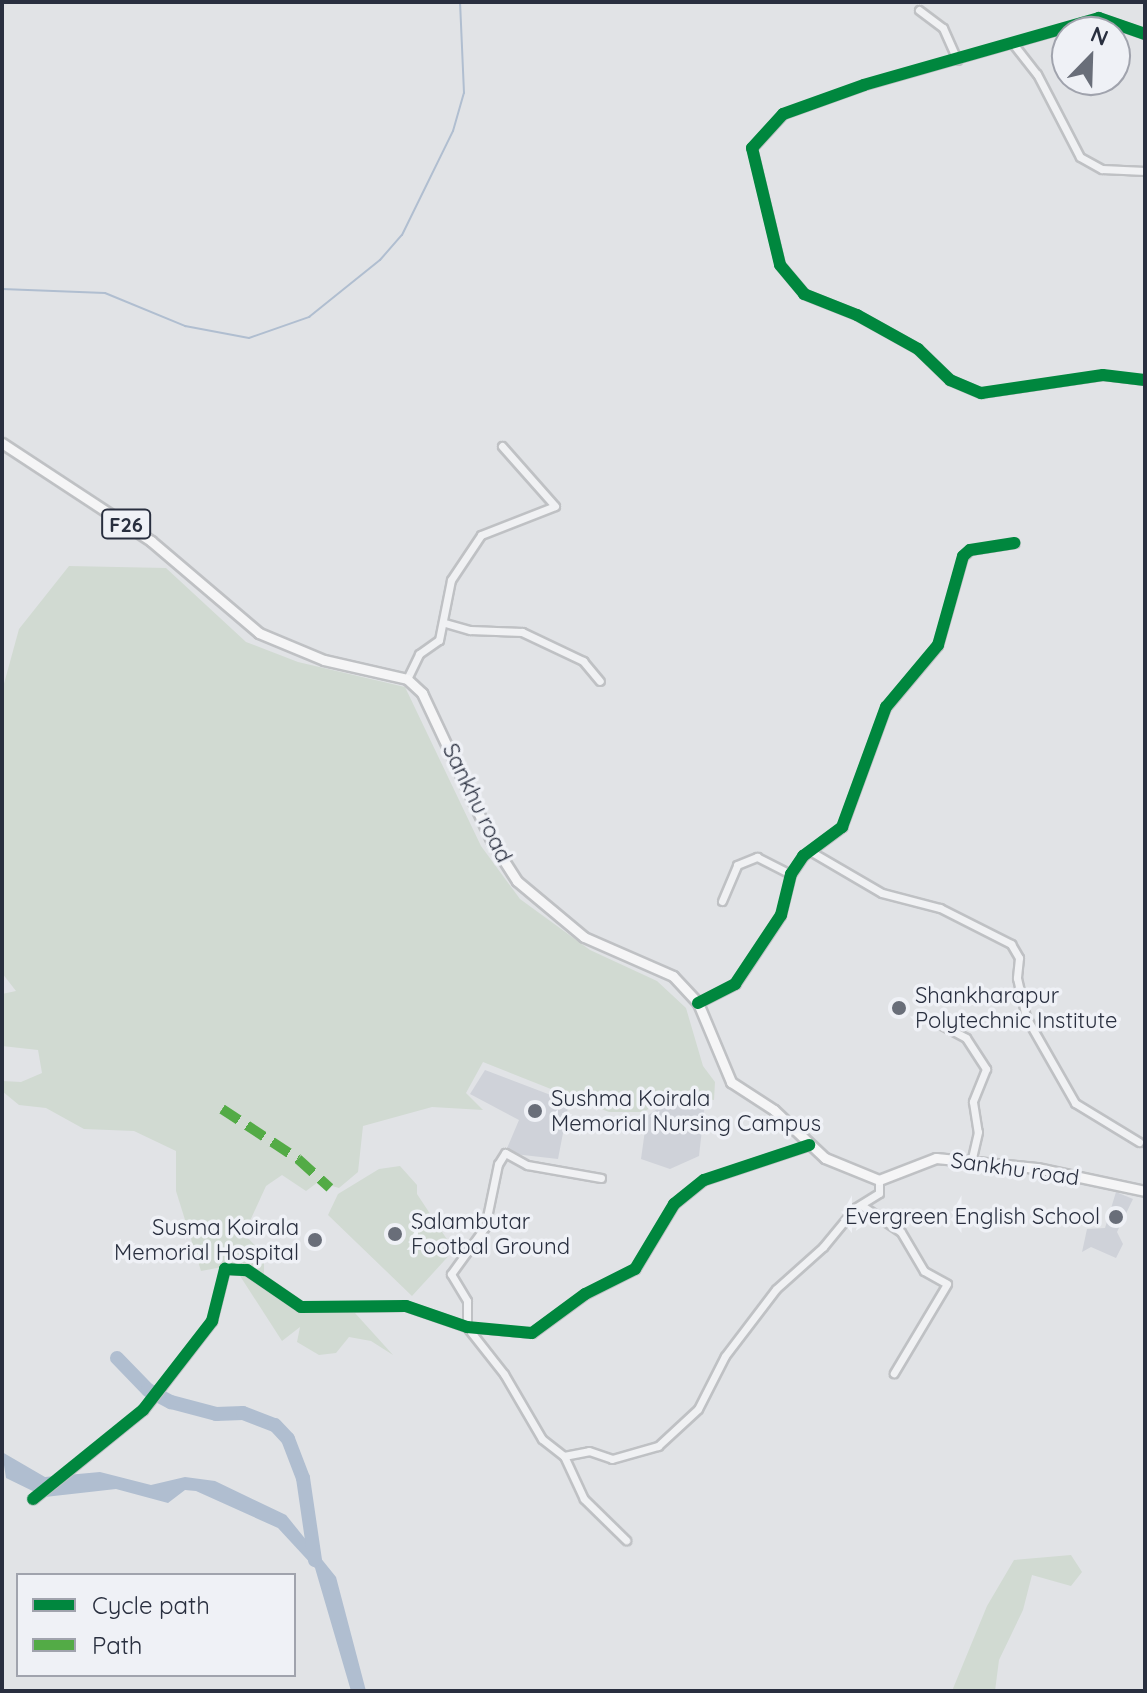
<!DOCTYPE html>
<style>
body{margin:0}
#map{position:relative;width:1147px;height:1693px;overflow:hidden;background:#e1e3e6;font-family:Quicksand,sans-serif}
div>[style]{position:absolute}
.built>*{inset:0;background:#cfd2d9}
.green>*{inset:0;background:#d1dad2}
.water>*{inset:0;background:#b0bed0}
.stream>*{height:2px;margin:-1px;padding:0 1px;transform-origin:1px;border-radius:1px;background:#b0bed0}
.river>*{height:14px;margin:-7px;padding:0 7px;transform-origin:7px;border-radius:7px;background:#b0bed0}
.roads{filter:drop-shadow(2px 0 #bfc1c4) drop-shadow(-2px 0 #bfc1c4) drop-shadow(0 2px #bfc1c4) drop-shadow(0 -2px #bfc1c4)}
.minor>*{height:7px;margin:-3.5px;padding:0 3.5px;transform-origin:3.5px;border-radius:3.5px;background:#f0f1f3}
.major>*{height:9px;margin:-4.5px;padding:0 4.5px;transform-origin:4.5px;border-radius:4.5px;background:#f5f5f6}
.quiet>*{height:10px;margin-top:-5px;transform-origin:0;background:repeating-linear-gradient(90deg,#53ab46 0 20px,transparent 0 30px)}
.cycleway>*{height:12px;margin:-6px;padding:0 6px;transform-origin:6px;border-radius:6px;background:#00873e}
.dots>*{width:22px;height:22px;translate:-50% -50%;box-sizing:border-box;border:4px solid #eff1f6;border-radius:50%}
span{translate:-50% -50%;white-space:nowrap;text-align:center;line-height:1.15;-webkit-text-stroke:7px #eff1f6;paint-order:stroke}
.shield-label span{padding:2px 6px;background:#eff1f6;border:2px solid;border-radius:6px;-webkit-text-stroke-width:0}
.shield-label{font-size:20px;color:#292f3f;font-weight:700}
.street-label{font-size:22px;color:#292f3f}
.poi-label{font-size:22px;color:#292f3f}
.left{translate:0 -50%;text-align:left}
.right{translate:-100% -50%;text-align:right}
.frame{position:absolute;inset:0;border:4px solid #292f3f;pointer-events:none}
.legend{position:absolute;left:16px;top:1573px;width:280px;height:104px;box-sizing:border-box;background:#eff1f6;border:2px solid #a0a3ad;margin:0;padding:10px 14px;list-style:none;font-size:24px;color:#292f3f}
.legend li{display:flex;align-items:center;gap:16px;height:40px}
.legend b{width:40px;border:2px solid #a0a3ad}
.north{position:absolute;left:1051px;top:16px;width:80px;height:80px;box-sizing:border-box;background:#eff1f6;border:2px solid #a0a3ad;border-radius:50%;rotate:23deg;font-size:22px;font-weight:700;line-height:32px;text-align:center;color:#292f3f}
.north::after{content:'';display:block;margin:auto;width:28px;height:36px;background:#696e79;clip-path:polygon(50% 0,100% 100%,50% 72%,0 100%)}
</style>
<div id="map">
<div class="built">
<div style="clip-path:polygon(485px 1070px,569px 1102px,558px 1159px,505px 1153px,519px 1120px,470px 1094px)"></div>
<div style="clip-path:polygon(669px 1101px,705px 1102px,699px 1156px,670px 1169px,641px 1159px,647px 1116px)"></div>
<div style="clip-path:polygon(1116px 1192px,1133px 1199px,1117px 1232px,1123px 1244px,1116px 1258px,1091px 1247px,1082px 1252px,1087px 1229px,1105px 1228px)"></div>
</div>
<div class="green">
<div style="clip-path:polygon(69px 566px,166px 568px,246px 642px,298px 662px,405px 687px,481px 846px,520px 899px,590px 950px,657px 981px,686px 1008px,703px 1066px,715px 1082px,714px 1100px,670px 1093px,644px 1112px,609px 1112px,483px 1062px,466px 1093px,483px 1110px,432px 1107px,363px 1126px,358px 1172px,339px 1188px,318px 1182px,306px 1191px,282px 1175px,266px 1186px,244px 1234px,264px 1255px,264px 1286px,302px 1312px,355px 1313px,393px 1355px,371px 1341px,349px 1337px,336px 1353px,319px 1355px,297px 1342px,300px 1327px,282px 1341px,233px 1265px,201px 1271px,176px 1191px,176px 1151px,134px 1131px,84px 1129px,46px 1108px,19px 1105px,2px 1091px,2px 1081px,21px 1082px,42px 1073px,38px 1050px,2px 1046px,2px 994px,16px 991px,2px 973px,2px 691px,19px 629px)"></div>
<div style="clip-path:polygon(400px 1166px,417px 1185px,417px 1194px,454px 1250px,412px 1296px,328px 1215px,338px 1194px,379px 1169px)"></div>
<div style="clip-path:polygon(1071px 1555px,1082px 1572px,1071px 1586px,1032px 1575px,1023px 1610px,999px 1660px,995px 1691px,952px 1691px,987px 1606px,1014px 1560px)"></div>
</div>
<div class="water">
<div style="clip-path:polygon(2px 1452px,45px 1477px,100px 1472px,151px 1485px,185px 1477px,215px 1481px,286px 1515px,336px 1577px,366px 1691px,351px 1691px,315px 1568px,278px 1528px,196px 1491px,185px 1490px,168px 1503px,116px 1489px,45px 1497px,6px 1478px)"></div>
</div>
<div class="stream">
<div style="left:2px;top:289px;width:103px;rotate:2.2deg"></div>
<div style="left:105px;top:293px;width:87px;rotate:22.4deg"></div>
<div style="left:185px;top:326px;width:65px;rotate:10.6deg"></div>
<div style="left:249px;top:338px;width:64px;rotate:-19.3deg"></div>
<div style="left:309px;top:317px;width:91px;rotate:-38.8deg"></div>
<div style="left:380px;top:260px;width:33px;rotate:-49deg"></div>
<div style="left:402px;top:235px;width:116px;rotate:-63.9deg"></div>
<div style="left:453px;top:131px;width:40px;rotate:-74deg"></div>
<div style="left:464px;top:93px;width:91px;rotate:-92.5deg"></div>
</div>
<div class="river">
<div style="left:117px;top:1358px;width:45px;rotate:45.9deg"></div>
<div style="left:148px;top:1390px;width:26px;rotate:28deg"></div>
<div style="left:171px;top:1402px;width:47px;rotate:14.9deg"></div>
<div style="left:216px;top:1414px;width:27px;rotate:-2deg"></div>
<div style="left:243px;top:1413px;width:34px;rotate:21deg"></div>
<div style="left:275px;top:1425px;width:19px;rotate:47deg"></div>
<div style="left:288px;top:1439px;width:42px;rotate:69deg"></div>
<div style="left:303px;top:1478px;width:83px;rotate:81.7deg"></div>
</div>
<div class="roads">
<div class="minor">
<div style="left:919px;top:10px;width:30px;rotate:37deg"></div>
<div style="left:943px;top:28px;width:35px;rotate:66deg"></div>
<div style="left:1145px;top:34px;width:49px;rotate:-160.8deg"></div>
<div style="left:1099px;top:18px;width:244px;rotate:164.1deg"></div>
<div style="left:864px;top:85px;width:86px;rotate:160.3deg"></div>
<div style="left:783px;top:114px;width:46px;rotate:132.4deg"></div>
<div style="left:752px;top:148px;width:120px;rotate:76.5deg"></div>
<div style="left:780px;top:265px;width:38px;rotate:50deg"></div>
<div style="left:804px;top:294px;width:57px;rotate:21.6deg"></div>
<div style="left:857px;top:315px;width:70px;rotate:29.1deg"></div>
<div style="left:918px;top:349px;width:45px;rotate:44.1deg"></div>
<div style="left:950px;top:380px;width:34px;rotate:23deg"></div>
<div style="left:981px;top:393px;width:123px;rotate:-8.4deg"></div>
<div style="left:1103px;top:375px;width:42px;rotate:6.8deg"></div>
<div style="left:1014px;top:45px;width:37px;rotate:52deg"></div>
<div style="left:1037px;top:74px;width:93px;rotate:62.6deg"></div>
<div style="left:1080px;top:157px;width:25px;rotate:29deg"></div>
<div style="left:1102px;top:169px;width:43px;rotate:2.7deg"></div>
<div style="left:445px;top:623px;width:26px;rotate:16deg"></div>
<div style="left:470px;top:630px;width:52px;rotate:2.2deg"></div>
<div style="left:522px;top:632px;width:68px;rotate:25.4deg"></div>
<div style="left:583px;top:661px;width:26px;rotate:50deg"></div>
<div style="left:407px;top:679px;width:28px;rotate:-64deg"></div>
<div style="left:419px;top:654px;width:24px;rotate:-35deg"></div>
<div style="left:439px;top:640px;width:61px;rotate:-78.7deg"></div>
<div style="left:451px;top:580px;width:54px;rotate:-56.3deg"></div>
<div style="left:481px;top:535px;width:79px;rotate:-21.4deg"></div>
<div style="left:555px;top:506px;width:80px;rotate:-131.5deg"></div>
<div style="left:810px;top:851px;width:83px;rotate:30.3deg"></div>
<div style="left:882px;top:893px;width:60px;rotate:14.5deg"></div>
<div style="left:940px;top:908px;width:80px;rotate:26.9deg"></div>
<div style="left:1011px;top:944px;width:16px;rotate:60deg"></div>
<div style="left:1019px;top:958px;width:20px;rotate:96deg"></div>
<div style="left:1017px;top:978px;width:40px;rotate:77deg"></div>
<div style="left:1026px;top:1017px;width:99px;rotate:60.3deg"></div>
<div style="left:1075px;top:1103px;width:75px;rotate:31.4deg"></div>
<div style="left:722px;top:901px;width:39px;rotate:-67deg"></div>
<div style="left:737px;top:865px;width:22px;rotate:-22deg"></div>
<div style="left:757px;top:857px;width:38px;rotate:27deg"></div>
<div style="left:698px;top:1003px;width:42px;rotate:-27.2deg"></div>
<div style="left:735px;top:984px;width:83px;rotate:-56.3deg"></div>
<div style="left:781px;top:915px;width:42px;rotate:-76.3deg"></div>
<div style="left:791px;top:874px;width:22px;rotate:-56deg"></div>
<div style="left:803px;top:856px;width:49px;rotate:-36.6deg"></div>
<div style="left:842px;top:827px;width:128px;rotate:-69.9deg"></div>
<div style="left:886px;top:707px;width:81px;rotate:-50deg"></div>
<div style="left:938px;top:645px;width:92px;rotate:-74.3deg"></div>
<div style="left:963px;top:556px;width:9px;rotate:-41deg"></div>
<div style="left:970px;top:550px;width:45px;rotate:-9deg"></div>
<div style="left:936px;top:1022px;width:34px;rotate:28deg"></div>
<div style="left:966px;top:1038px;width:37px;rotate:57deg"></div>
<div style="left:986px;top:1069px;width:35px;rotate:112deg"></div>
<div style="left:973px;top:1102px;width:30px;rotate:81deg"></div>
<div style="left:978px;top:1132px;width:31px;rotate:103deg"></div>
<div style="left:601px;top:1178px;width:75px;rotate:-170deg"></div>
<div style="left:527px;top:1165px;width:25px;rotate:-151deg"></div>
<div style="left:505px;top:1153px;width:13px;rotate:122deg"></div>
<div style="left:498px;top:1164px;width:64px;rotate:101.7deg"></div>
<div style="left:485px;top:1227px;width:58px;rotate:125.9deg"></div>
<div style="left:451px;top:1274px;width:31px;rotate:59deg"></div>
<div style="left:467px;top:1301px;width:26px;rotate:90deg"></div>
<div style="left:467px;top:1327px;width:60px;rotate:51.8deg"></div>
<div style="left:504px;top:1374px;width:75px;rotate:59.7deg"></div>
<div style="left:542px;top:1439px;width:28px;rotate:38deg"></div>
<div style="left:564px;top:1456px;width:25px;rotate:-11deg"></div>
<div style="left:589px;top:1451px;width:24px;rotate:19deg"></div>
<div style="left:612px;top:1459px;width:48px;rotate:-15.8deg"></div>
<div style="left:658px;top:1446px;width:54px;rotate:-42.8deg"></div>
<div style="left:698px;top:1409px;width:59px;rotate:-63deg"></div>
<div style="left:725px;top:1356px;width:84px;rotate:-52.7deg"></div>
<div style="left:776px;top:1289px;width:63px;rotate:-41.8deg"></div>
<div style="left:823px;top:1247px;width:50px;rotate:-50.6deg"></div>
<div style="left:855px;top:1208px;width:28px;rotate:-32deg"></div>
<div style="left:879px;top:1193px;width:13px;rotate:-90deg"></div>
<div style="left:861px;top:1205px;width:48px;rotate:34deg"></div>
<div style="left:901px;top:1232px;width:45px;rotate:59.5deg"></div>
<div style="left:924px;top:1271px;width:26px;rotate:29deg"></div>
<div style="left:947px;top:1284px;width:104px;rotate:120.8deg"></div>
<div style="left:564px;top:1456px;width:47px;rotate:65.1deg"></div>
<div style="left:584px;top:1499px;width:59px;rotate:44.3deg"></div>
<div style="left:33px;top:1499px;width:141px;rotate:-39deg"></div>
<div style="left:143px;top:1410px;width:113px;rotate:-52.2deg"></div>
<div style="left:212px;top:1321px;width:54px;rotate:-76deg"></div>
<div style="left:225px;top:1269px;width:22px;rotate:3deg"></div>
<div style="left:247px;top:1270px;width:65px;rotate:34.4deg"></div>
<div style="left:301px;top:1307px;width:105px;rotate:-0.5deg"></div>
<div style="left:406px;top:1306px;width:65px;rotate:19deg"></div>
<div style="left:467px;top:1327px;width:65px;rotate:5.3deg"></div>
<div style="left:532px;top:1333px;width:66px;rotate:-36.3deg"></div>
<div style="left:585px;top:1294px;width:56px;rotate:-26.6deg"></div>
<div style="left:635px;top:1269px;width:76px;rotate:-59deg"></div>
<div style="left:674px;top:1204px;width:38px;rotate:-39deg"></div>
<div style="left:704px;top:1180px;width:111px;rotate:-18.4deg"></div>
</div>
<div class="major">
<div style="left:2px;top:443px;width:178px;rotate:33.3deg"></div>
<div style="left:151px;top:541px;width:142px;rotate:40.4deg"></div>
<div style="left:259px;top:633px;width:70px;rotate:22.6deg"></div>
<div style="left:324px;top:660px;width:85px;rotate:12.9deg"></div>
<div style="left:407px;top:679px;width:21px;rotate:43deg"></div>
<div style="left:422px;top:693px;width:165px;rotate:64.8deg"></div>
<div style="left:492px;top:842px;width:46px;rotate:57.3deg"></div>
<div style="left:517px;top:881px;width:87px;rotate:39.9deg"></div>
<div style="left:584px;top:937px;width:97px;rotate:23.7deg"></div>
<div style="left:673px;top:976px;width:37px;rotate:47deg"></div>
<div style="left:698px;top:1003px;width:86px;rotate:67.3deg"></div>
<div style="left:731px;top:1082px;width:51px;rotate:33.1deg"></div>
<div style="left:774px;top:1110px;width:70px;rotate:43.3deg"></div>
<div style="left:825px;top:1158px;width:58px;rotate:22.2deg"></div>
<div style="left:879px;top:1180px;width:61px;rotate:-21.1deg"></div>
<div style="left:936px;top:1158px;width:101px;rotate:5.7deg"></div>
<div style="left:1037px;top:1168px;width:110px;rotate:12deg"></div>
</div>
</div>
<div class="quiet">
<div style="left:222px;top:1109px;width:91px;rotate:33.3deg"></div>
<div style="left:298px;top:1159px;width:43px;rotate:42.2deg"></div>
</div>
<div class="cycleway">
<div style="left:1145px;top:34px;width:49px;rotate:-160.8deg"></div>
<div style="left:1099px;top:18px;width:244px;rotate:164.1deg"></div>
<div style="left:864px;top:85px;width:86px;rotate:160.3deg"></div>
<div style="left:783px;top:114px;width:46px;rotate:132.4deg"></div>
<div style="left:752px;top:148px;width:120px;rotate:76.5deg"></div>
<div style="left:780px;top:265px;width:38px;rotate:50deg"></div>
<div style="left:804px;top:294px;width:57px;rotate:21.6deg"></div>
<div style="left:857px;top:315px;width:70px;rotate:29.1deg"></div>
<div style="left:918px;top:349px;width:45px;rotate:44.1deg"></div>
<div style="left:950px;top:380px;width:34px;rotate:23deg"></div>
<div style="left:981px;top:393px;width:123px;rotate:-8.4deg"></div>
<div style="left:1103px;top:375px;width:42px;rotate:6.8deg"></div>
<div style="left:698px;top:1003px;width:42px;rotate:-27.2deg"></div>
<div style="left:735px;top:984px;width:83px;rotate:-56.3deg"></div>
<div style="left:781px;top:915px;width:42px;rotate:-76.3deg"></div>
<div style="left:791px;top:874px;width:22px;rotate:-56deg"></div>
<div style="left:803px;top:856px;width:49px;rotate:-36.6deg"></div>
<div style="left:842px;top:827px;width:128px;rotate:-69.9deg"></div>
<div style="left:886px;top:707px;width:81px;rotate:-50deg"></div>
<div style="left:938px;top:645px;width:92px;rotate:-74.3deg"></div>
<div style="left:963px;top:556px;width:9px;rotate:-41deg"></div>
<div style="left:970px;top:550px;width:45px;rotate:-9deg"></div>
<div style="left:33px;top:1499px;width:141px;rotate:-39deg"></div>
<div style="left:143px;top:1410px;width:113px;rotate:-52.2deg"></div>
<div style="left:212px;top:1321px;width:54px;rotate:-76deg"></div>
<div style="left:225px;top:1269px;width:22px;rotate:3deg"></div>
<div style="left:247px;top:1270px;width:65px;rotate:34.4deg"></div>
<div style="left:301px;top:1307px;width:105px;rotate:-0.5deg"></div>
<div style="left:406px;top:1306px;width:65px;rotate:19deg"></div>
<div style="left:467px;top:1327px;width:65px;rotate:5.3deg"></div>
<div style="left:532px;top:1333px;width:66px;rotate:-36.3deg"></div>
<div style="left:585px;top:1294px;width:56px;rotate:-26.6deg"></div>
<div style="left:635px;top:1269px;width:76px;rotate:-59deg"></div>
<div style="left:674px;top:1204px;width:38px;rotate:-39deg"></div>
<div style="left:704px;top:1180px;width:111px;rotate:-18.4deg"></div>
</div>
<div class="dots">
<div style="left:899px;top:1008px;background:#696e79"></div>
<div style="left:535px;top:1111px;background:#696e79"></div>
<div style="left:1116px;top:1217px;background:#696e79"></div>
<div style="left:395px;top:1234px;background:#696e79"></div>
<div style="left:315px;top:1240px;background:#696e79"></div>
</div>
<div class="shield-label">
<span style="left:126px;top:524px">F26</span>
</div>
<div class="street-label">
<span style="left:477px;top:803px;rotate:64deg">Sankhu road</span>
<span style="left:1015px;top:1169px;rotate:8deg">Sankhu road</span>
</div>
<div class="poi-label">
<span class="left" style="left:915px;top:1008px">Shankharapur<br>Polytechnic Institute</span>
<span class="left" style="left:551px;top:1111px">Sushma Koirala<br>Memorial Nursing Campus</span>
<span class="right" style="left:1100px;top:1217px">Evergreen English School</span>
<span class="left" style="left:411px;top:1234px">Salambutar<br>Footbal Ground</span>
<span class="right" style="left:299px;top:1240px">Susma Koirala<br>Memorial Hospital</span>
</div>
<div class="frame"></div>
<ul class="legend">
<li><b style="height:10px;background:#00873e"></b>Cycle path</li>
<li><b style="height:10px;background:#53ab46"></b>Path</li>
</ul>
<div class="north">N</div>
</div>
